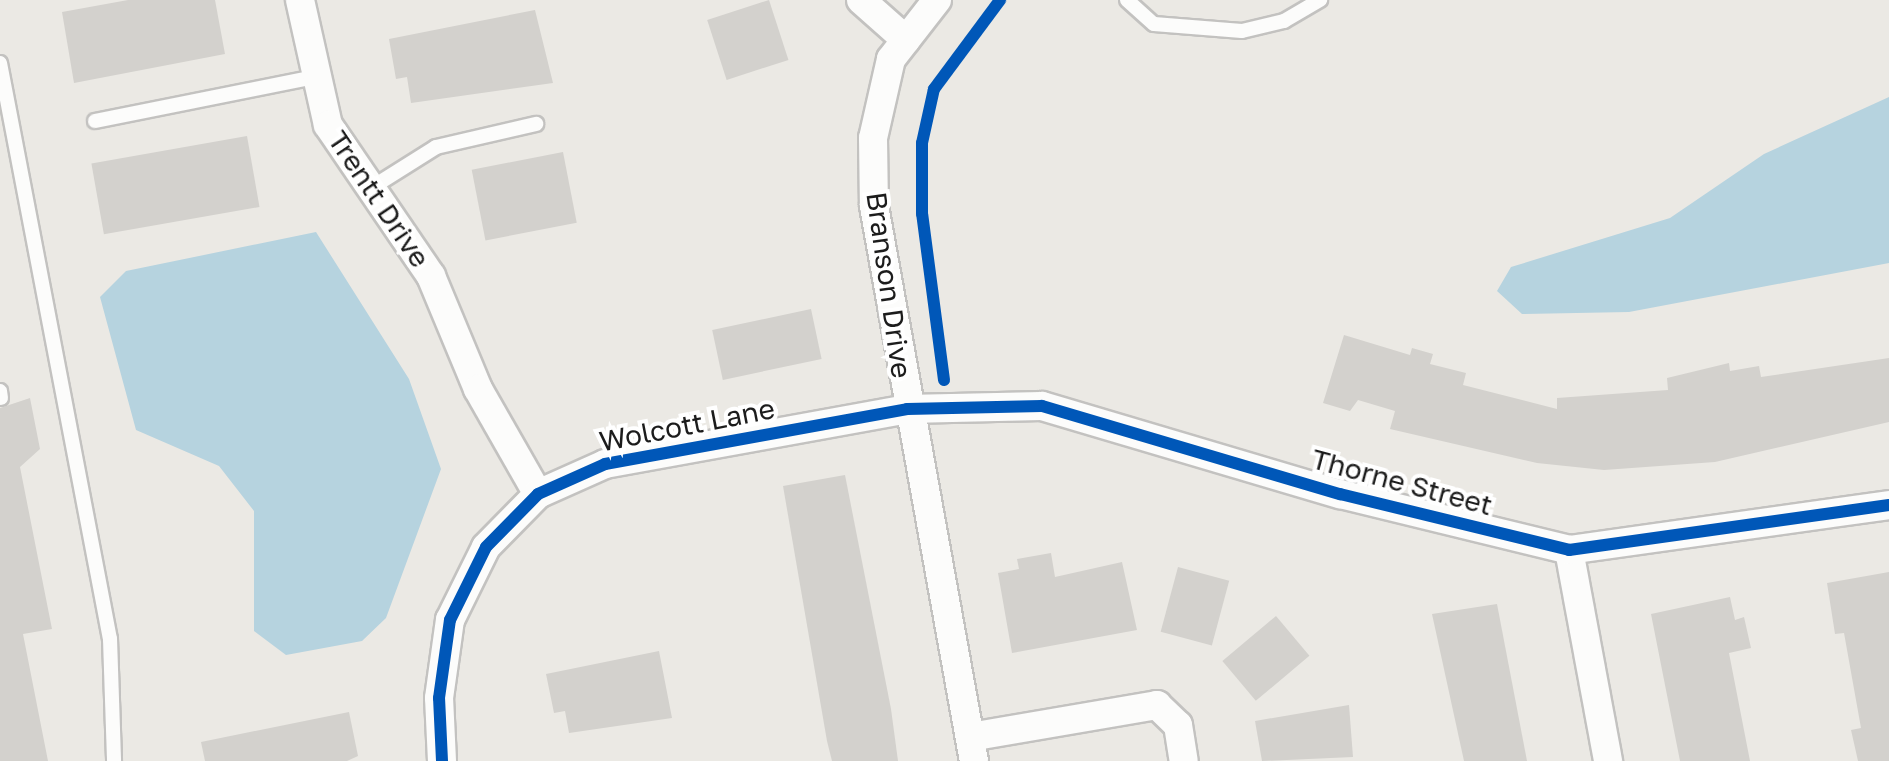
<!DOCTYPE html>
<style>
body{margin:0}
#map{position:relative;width:1889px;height:761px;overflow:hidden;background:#ebe9e4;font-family:"Golos Text",sans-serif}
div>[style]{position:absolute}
.water>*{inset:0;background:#b6d3df}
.building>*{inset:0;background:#d3d1cd;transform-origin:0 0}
.roads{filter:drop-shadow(2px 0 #c3c2c0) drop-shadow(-2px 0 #c3c2c0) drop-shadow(0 2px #c3c2c0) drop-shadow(0 -2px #c3c2c0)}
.lane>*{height:14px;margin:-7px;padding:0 7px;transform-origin:7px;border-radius:7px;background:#fcfcfb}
.street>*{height:28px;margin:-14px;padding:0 14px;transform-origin:14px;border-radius:14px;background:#fcfcfb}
.cycleway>*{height:12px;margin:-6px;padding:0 6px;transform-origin:6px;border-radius:6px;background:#0057b8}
span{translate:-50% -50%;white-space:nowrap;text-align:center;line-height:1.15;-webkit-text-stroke:8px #fff;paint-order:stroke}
.street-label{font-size:28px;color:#1c1c1c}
</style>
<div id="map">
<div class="water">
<div style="clip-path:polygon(1889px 97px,1889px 263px,1629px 312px,1522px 314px,1497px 291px,1511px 267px,1670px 218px,1764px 154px)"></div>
<div style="clip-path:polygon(316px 232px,409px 379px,441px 469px,386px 618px,362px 641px,286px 655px,254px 631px,254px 511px,219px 466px,136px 430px,100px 297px,126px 271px)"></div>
</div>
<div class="building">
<div style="clip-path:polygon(128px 0,215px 0,225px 54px,74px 83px,62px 12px)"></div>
<div style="left:769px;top:0;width:63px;height:65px;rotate:72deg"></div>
<div style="clip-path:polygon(535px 10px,553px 83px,411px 103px,407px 77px,396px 79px,389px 39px)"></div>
<div style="left:247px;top:136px;width:72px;height:158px;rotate:80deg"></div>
<div style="left:563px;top:152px;width:72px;height:93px;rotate:79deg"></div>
<div style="left:811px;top:309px;width:51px;height:101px;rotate:78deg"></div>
<div style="clip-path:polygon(1344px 335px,1410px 355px,1412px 348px,1433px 354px,1430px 364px,1466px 373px,1463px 385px,1557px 409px,1557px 398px,1668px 390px,1667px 378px,1729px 363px,1730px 371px,1759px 366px,1761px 377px,1889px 358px,1889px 422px,1715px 462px,1604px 470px,1537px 463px,1390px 429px,1395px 411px,1358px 400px,1350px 411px,1323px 403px)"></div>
<div style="clip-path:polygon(30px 398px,40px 449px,20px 467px,52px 629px,23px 634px,48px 761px,0 761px,0 408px)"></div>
<div style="clip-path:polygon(845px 475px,891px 709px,898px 761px,832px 761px,827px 741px,783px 486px)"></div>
<div style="clip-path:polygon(1051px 553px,1055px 577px,1122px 562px,1137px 630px,1012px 653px,998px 573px,1019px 569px,1017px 559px)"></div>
<div style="left:1178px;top:567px;width:53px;height:67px;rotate:15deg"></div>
<div style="clip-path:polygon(1889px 572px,1889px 761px,1858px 761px,1851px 730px,1861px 728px,1844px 633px,1835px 634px,1827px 583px)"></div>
<div style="clip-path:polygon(1730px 597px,1735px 620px,1744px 617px,1751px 648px,1729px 653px,1750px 761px,1680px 761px,1651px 614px)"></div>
<div style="clip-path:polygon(1497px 604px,1527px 761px,1464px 761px,1432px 614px)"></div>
<div style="left:1276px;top:616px;width:52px;height:70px;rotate:50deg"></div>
<div style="clip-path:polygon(659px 651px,672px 718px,569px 733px,565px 711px,554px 713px,546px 674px)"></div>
<div style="clip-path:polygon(1349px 705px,1353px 757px,1262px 761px,1255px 721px)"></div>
<div style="clip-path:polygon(349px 712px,358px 756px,347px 761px,205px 761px,201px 742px)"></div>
</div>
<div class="roads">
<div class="lane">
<div style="left:1127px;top:0;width:36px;rotate:42deg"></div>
<div style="left:1154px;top:24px;width:88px;rotate:4.5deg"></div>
<div style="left:1242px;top:31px;width:43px;rotate:-13.4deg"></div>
<div style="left:1284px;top:21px;width:42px;rotate:-30.3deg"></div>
<div style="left:0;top:63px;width:586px;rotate:79.19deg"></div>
<div style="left:110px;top:639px;width:122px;rotate:88.1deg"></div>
<div style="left:95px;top:121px;width:224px;rotate:-11.3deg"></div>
<div style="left:371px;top:188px;width:77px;rotate:-32.2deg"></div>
<div style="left:436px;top:147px;width:103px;rotate:-13deg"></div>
<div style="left:0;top:391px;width:7px;rotate:82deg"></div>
</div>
<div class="street">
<div style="left:300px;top:0;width:128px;rotate:77.4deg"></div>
<div style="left:328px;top:125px;width:183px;rotate:55.7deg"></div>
<div style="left:431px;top:276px;width:122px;rotate:67.4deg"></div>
<div style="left:478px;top:389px;width:121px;rotate:60.3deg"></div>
<div style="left:861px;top:0;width:60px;rotate:41.6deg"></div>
<div style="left:937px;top:0;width:75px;rotate:127.9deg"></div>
<div style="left:891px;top:59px;width:81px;rotate:102.8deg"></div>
<div style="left:873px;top:138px;width:68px;rotate:89.2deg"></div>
<div style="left:874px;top:206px;width:564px;rotate:79.79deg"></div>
<div style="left:1569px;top:550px;width:215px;rotate:79.5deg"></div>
<div style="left:970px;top:737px;width:190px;rotate:-9.7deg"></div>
<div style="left:1157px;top:705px;width:29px;rotate:44deg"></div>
<div style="left:1178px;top:725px;width:36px;rotate:81deg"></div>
<div style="left:442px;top:761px;width:63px;rotate:-92.7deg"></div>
<div style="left:439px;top:698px;width:79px;rotate:-82deg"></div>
<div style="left:450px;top:620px;width:81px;rotate:-63.7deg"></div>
<div style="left:486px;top:547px;width:74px;rotate:-45.5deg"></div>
<div style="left:538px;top:494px;width:73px;rotate:-24.1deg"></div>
<div style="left:605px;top:464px;width:307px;rotate:-10.3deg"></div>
<div style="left:907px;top:409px;width:135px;rotate:-1.3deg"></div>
<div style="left:1042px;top:406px;width:311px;rotate:16.5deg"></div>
<div style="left:1340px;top:494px;width:236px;rotate:13.7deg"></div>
<div style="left:1569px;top:550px;width:323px;rotate:-8deg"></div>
</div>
</div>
<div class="cycleway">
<div style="left:944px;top:380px;width:167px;rotate:-97.5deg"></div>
<div style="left:922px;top:214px;width:71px;rotate:-90deg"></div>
<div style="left:922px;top:143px;width:55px;rotate:-77.5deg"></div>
<div style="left:934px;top:89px;width:111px;rotate:-53.4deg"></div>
<div style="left:442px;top:761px;width:63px;rotate:-92.7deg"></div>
<div style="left:439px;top:698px;width:79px;rotate:-82deg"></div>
<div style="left:450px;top:620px;width:81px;rotate:-63.7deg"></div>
<div style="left:486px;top:547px;width:74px;rotate:-45.5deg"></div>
<div style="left:538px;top:494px;width:73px;rotate:-24.1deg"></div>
<div style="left:605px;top:464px;width:307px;rotate:-10.3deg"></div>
<div style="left:907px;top:409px;width:135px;rotate:-1.3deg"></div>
<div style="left:1042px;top:406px;width:311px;rotate:16.5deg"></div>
<div style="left:1340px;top:494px;width:236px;rotate:13.7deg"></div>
<div style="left:1569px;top:550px;width:323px;rotate:-8deg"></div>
</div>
<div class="street-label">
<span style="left:379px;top:199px;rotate:56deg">Trentt Drive</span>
<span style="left:889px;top:285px;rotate:82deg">Branson Drive</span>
<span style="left:687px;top:425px;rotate:-11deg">Wolcott Lane</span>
<span style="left:1402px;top:482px;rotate:15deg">Thorne Street</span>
</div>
</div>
